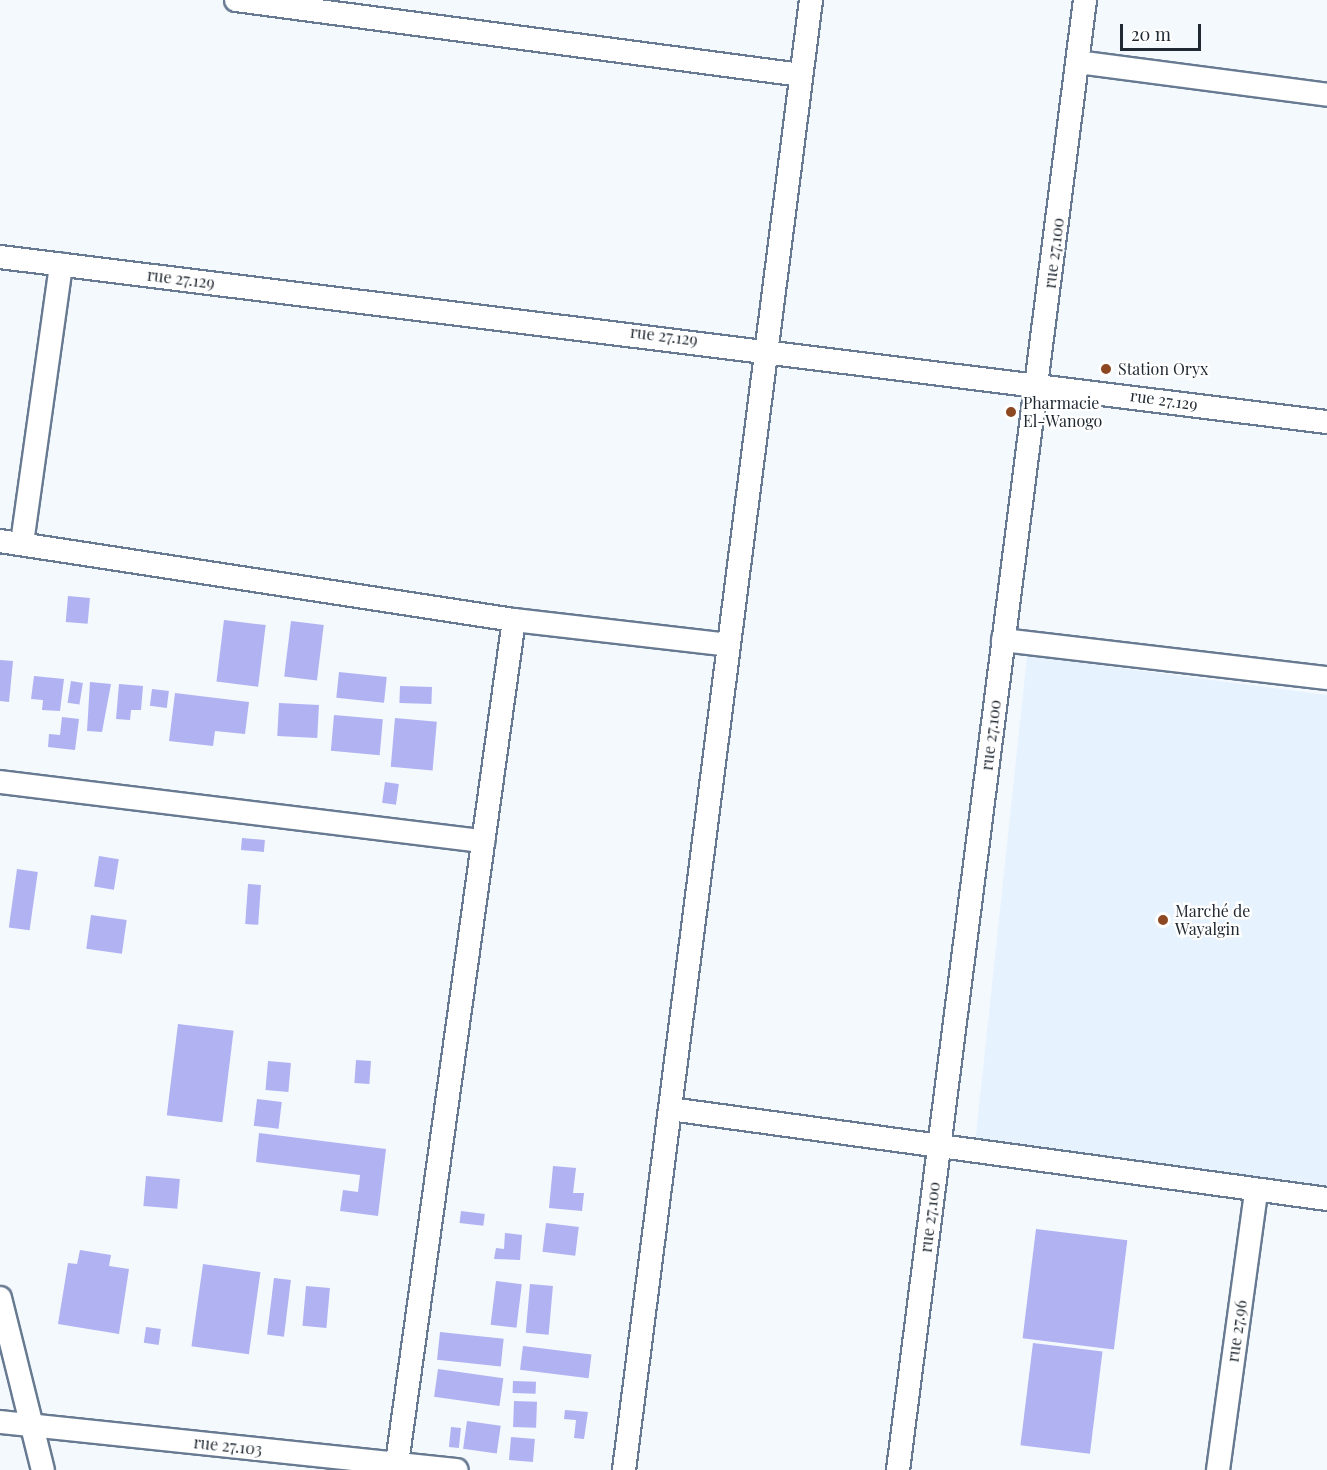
<!DOCTYPE html>
<meta charset="utf-8">
<style>
body{margin:0}
#map{position:relative;width:1327px;height:1470px;overflow:hidden;background:#f4f9fe;font-family:"Playfair Display",serif}
div>[style]{position:absolute}
.built>*{inset:0;background:#e7f2ff}
.building>*{inset:0;background:#b0b2f2;transform-origin:0 0}
.roads{filter:drop-shadow(2px 0 #677a91) drop-shadow(-2px 0 #677a91) drop-shadow(0 2px #677a91) drop-shadow(0 -2px #677a91)}
.street>*{height:22px;margin:-11px;padding:0 11px;transform-origin:11px;border-radius:11px;background:#fff}
.dots>*{width:16px;height:16px;translate:-50% -50%;box-sizing:border-box;border:3px solid #fff;border-radius:50%}
span{translate:-50% -50%;white-space:nowrap;text-align:center;line-height:1.15;-webkit-text-stroke:4.5px #fff;paint-order:stroke}
.street-label{font-size:16px;color:#202932}
.poi-label{font-size:16px;color:#202932}
.left{translate:0 -50%;text-align:left}
.scale{position:absolute;left:1120px;top:24px;width:81px;height:27px;box-sizing:border-box;border:3px solid #202932;border-top:0;padding-left:8px;font-size:18px;line-height:21px;white-space:nowrap;color:#202932;-webkit-text-stroke:4px #fff;paint-order:stroke}
</style>
<div id="map">
<div class="built">
<div style="clip-path:polygon(1027px 656px,1327px 695px,1327px 1188px,975px 1144px)"></div>
</div>
<div class="building">
<div style="left:68px;top:596px;width:22px;height:26px;rotate:5deg"></div>
<div style="left:224px;top:620px;width:42px;height:62px;rotate:7deg"></div>
<div style="left:291px;top:621px;width:33px;height:56px;rotate:7deg"></div>
<div style="clip-path:polygon(0 660px,13px 661px,9px 702px,0 701px)"></div>
<div style="left:339px;top:672px;width:48px;height:26px;rotate:6deg"></div>
<div style="clip-path:polygon(34px 676px,64px 679px,60px 711px,42px 710px,43px 700px,31px 699px)"></div>
<div style="left:71px;top:681px;width:12px;height:22px;rotate:9deg"></div>
<div style="clip-path:polygon(90px 682px,111px 684px,102px 732px,87px 731px)"></div>
<div style="clip-path:polygon(119px 684px,143px 686px,141px 710px,131px 710px,130px 720px,116px 719px)"></div>
<div style="left:400px;top:686px;width:32px;height:17px;rotate:2deg"></div>
<div style="left:152px;top:689px;width:17px;height:17px;rotate:7deg"></div>
<div style="clip-path:polygon(175px 693px,249px 702px,245px 734px,215px 731px,213px 746px,169px 741px)"></div>
<div style="left:279px;top:703px;width:40px;height:33px;rotate:3deg"></div>
<div style="left:334px;top:715px;width:49px;height:36px;rotate:5deg"></div>
<div style="clip-path:polygon(62px 717px,79px 719px,75px 750px,48px 747px,49px 734px,60px 735px)"></div>
<div style="left:395px;top:718px;width:42px;height:49px;rotate:5deg"></div>
<div style="left:385px;top:782px;width:14px;height:21px;rotate:8deg"></div>
<div style="left:242px;top:838px;width:23px;height:12px;rotate:5deg"></div>
<div style="left:99px;top:856px;width:20px;height:31px;rotate:9deg"></div>
<div style="left:17px;top:869px;width:21px;height:59px;rotate:8deg"></div>
<div style="left:248px;top:884px;width:13px;height:40px;rotate:4deg"></div>
<div style="left:91px;top:915px;width:36px;height:34px;rotate:8deg"></div>
<div style="left:178px;top:1024px;width:56px;height:92px;rotate:7deg"></div>
<div style="left:356px;top:1060px;width:15px;height:23px;rotate:4deg"></div>
<div style="left:268px;top:1061px;width:23px;height:29px;rotate:5deg"></div>
<div style="left:257px;top:1099px;width:25px;height:27px;rotate:7deg"></div>
<div style="clip-path:polygon(259px 1133px,386px 1149px,378px 1216px,340px 1211px,343px 1190px,358px 1192px,360px 1175px,256px 1162px)"></div>
<div style="clip-path:polygon(553px 1166px,576px 1168px,573px 1193px,584px 1193px,582px 1211px,549px 1208px)"></div>
<div style="left:146px;top:1176px;width:34px;height:30px;rotate:5deg"></div>
<div style="left:461px;top:1211px;width:24px;height:12px;rotate:7deg"></div>
<div style="left:546px;top:1223px;width:33px;height:29px;rotate:7deg"></div>
<div style="left:1036px;top:1229px;width:92px;height:110px;rotate:7deg"></div>
<div style="clip-path:polygon(505px 1233px,522px 1235px,520px 1260px,494px 1259px,496px 1248px,504px 1249px)"></div>
<div style="clip-path:polygon(80px 1250px,111px 1255px,109px 1266px,129px 1269px,119px 1334px,58px 1324px,68px 1263px,77px 1264px)"></div>
<div style="left:203px;top:1264px;width:58px;height:83px;rotate:8deg"></div>
<div style="left:274px;top:1278px;width:17px;height:57px;rotate:7deg"></div>
<div style="left:496px;top:1281px;width:26px;height:44px;rotate:7deg"></div>
<div style="left:530px;top:1284px;width:23px;height:49px;rotate:5deg"></div>
<div style="left:306px;top:1286px;width:24px;height:40px;rotate:5deg"></div>
<div style="left:146px;top:1327px;width:15px;height:16px;rotate:8deg"></div>
<div style="left:440px;top:1332px;width:64px;height:28px;rotate:6deg"></div>
<div style="left:1033px;top:1343px;width:70px;height:103px;rotate:7deg"></div>
<div style="left:523px;top:1346px;width:69px;height:24px;rotate:7deg"></div>
<div style="left:438px;top:1369px;width:66px;height:28px;rotate:8deg"></div>
<div style="left:513px;top:1381px;width:23px;height:12px;rotate:2deg"></div>
<div style="left:514px;top:1401px;width:23px;height:26px;rotate:2deg"></div>
<div style="clip-path:polygon(565px 1410px,588px 1412px,584px 1439px,574px 1438px,576px 1420px,564px 1419px)"></div>
<div style="left:467px;top:1421px;width:34px;height:28px;rotate:8deg"></div>
<div style="left:451px;top:1427px;width:10px;height:20px;rotate:6deg"></div>
<div style="left:511px;top:1437px;width:24px;height:23px;rotate:5deg"></div>
</div>
<div class="roads">
<div class="street">
<div style="left:236px;top:0;width:570px;rotate:7.56deg"></div>
<div style="left:1078px;top:62px;width:251px;rotate:7.5deg"></div>
<div style="left:0;top:257px;width:1337px;rotate:7.09deg"></div>
<div style="left:0;top:541px;width:520px;rotate:8.74deg"></div>
<div style="left:514px;top:620px;width:216px;rotate:6.6deg"></div>
<div style="left:22px;top:543px;width:281px;rotate:-82deg"></div>
<div style="left:1003px;top:640px;width:326px;rotate:6.7deg"></div>
<div style="left:0;top:782px;width:487px;rotate:7deg"></div>
<div style="left:670px;top:1109px;width:663px;rotate:7.8deg"></div>
<div style="left:0;top:1298px;width:177px;rotate:76deg"></div>
<div style="left:0;top:1422px;width:459px;rotate:6deg"></div>
<div style="left:397px;top:1463px;width:851px;rotate:-82.1deg"></div>
<div style="left:624px;top:1470px;width:1482px;rotate:-82.75deg"></div>
<div style="left:898px;top:1470px;width:1482px;rotate:-82.75deg"></div>
<div style="left:1218px;top:1470px;width:282px;rotate:-82.2deg"></div>
</div>
</div>
<div class="dots">
<div style="left:1106px;top:369px;background:#8d4721"></div>
<div style="left:1011px;top:412px;background:#8d4721"></div>
<div style="left:1163px;top:920px;background:#8d4721"></div>
</div>
<div class="street-label">
<span style="left:1054px;top:253px;rotate:-83deg">rue 27.100</span>
<span style="left:181px;top:279px;rotate:7deg">rue 27.129</span>
<span style="left:664px;top:336px;rotate:7deg">rue 27.129</span>
<span style="left:1164px;top:400px;rotate:8deg">rue 27.129</span>
<span style="left:991px;top:735px;rotate:-83deg">rue 27.100</span>
<span style="left:930px;top:1217px;rotate:-83deg">rue 27.100</span>
<span style="left:1237px;top:1331px;rotate:-82deg">rue 27.96</span>
<span style="left:228px;top:1446px;rotate:6deg">rue 27.103</span>
</div>
<div class="poi-label">
<span class="left" style="left:1118px;top:369px">Station Oryx</span>
<span class="left" style="left:1023px;top:412px">Pharmacie<br>El-Wanogo</span>
<span class="left" style="left:1175px;top:920px">Marché de<br>Wayalgin</span>
</div>
<div class="scale">20 m</div>
</div>
